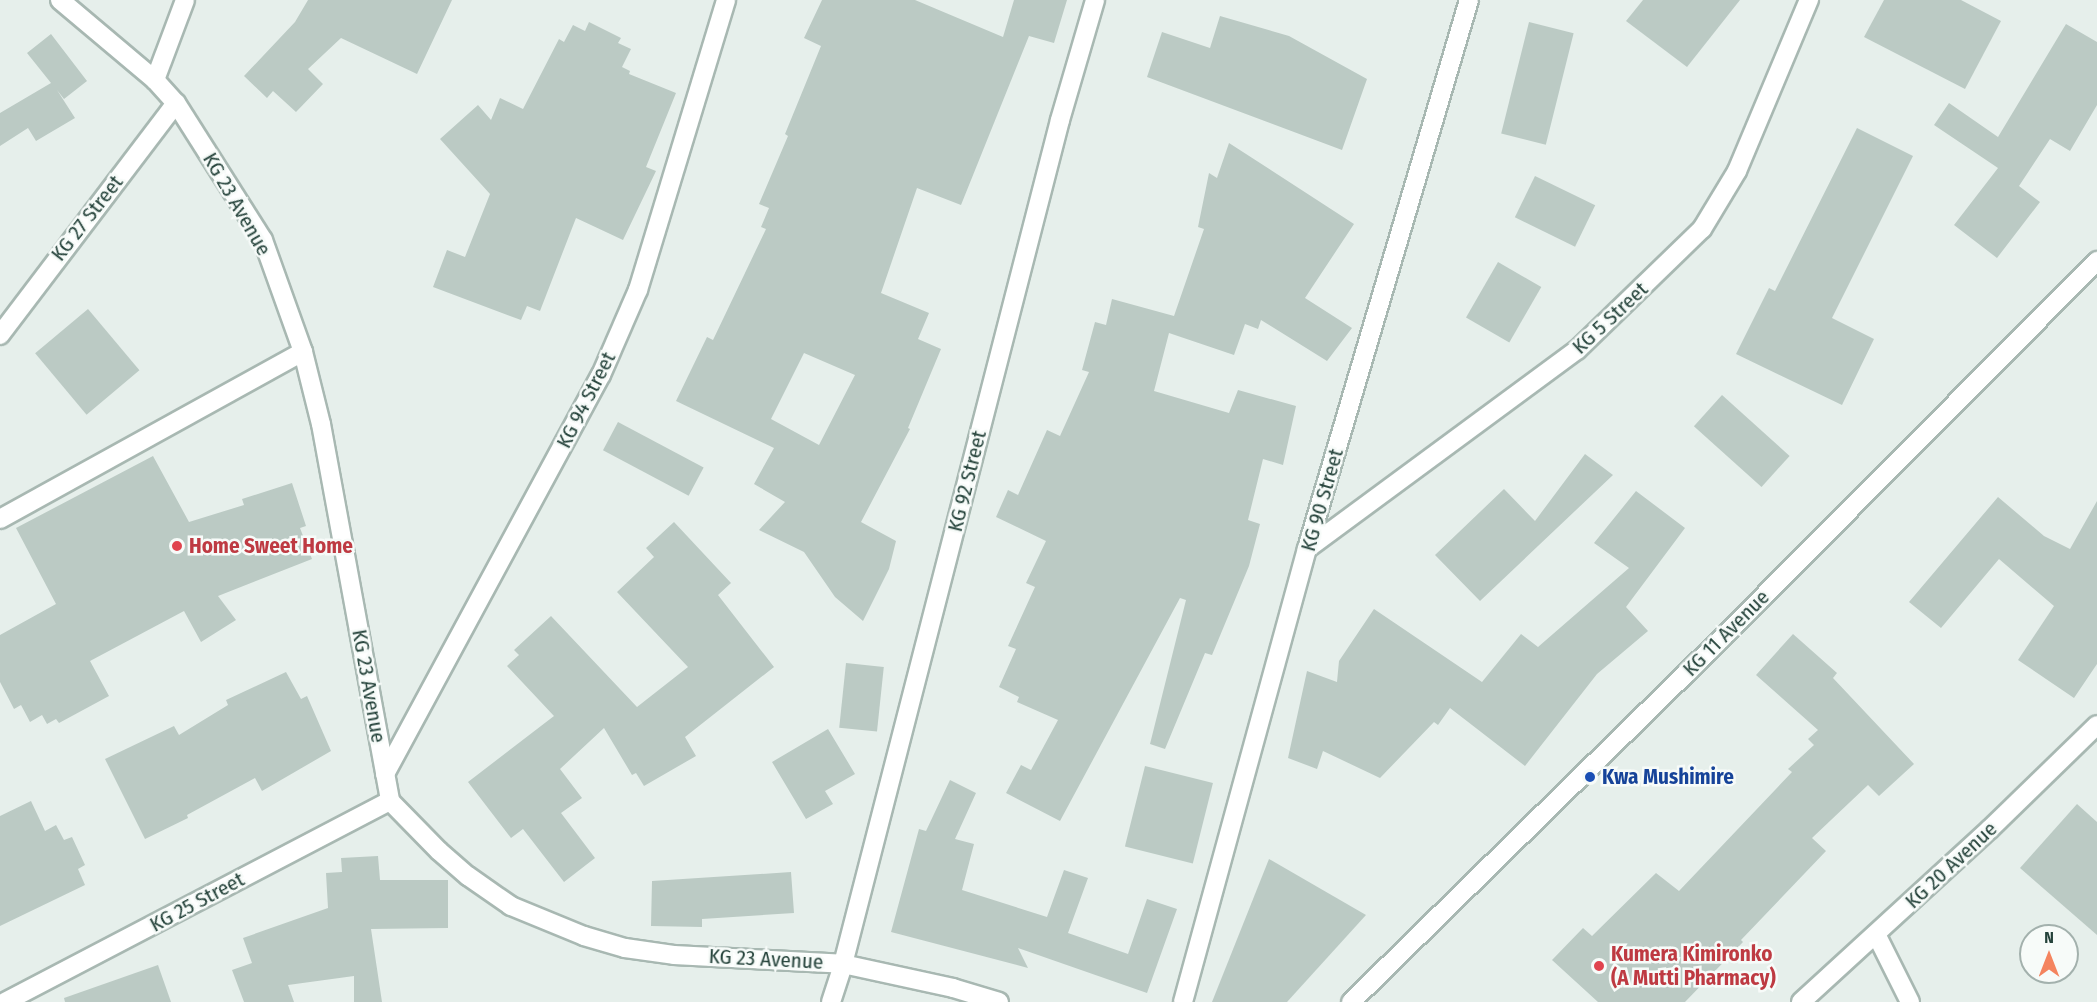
<!DOCTYPE html>
<style>
body{margin:0}
#map{position:relative;width:2097px;height:1002px;overflow:hidden;background:#e6efeb;font-family:"Fira Sans Condensed",sans-serif}
div>[style]{position:absolute}
.building>*{inset:0;background:#bbcac4;transform-origin:0 0}
.roads{filter:drop-shadow(2px 0 #a8b8b2) drop-shadow(-2px 0 #a8b8b2) drop-shadow(0 2px #a8b8b2) drop-shadow(0 -2px #a8b8b2)}
.minor>*{height:18px;margin:-9px;padding:0 9px;transform-origin:9px;border-radius:9px;background:#fff}
.secondary>*{height:18px;margin:-9px;padding:0 9px;transform-origin:9px;border-radius:9px;background:#fff}
.dots>*{width:16px;height:16px;translate:-50% -50%;box-sizing:border-box;border:3px solid #f7fbf9;border-radius:50%}
span{translate:-50% -50%;white-space:nowrap;text-align:center;line-height:1.15;-webkit-text-stroke:5px #f7fbf9;paint-order:stroke}
.street-label{font-size:21px;color:#24423a}
.health-label{font-size:21px;color:#be3a42;font-weight:700}
.left{translate:0 -50%;text-align:left}
.transit-label{font-size:21px;color:#164399;font-weight:700}
.north{position:absolute;left:2019px;top:924px;width:60px;height:60px;box-sizing:border-box;background:#f7fbf9;border:2px solid #a3b1ad;border-radius:50%;rotate:0deg;font-size:16px;font-weight:700;line-height:24px;text-align:center;color:#24423a}
.north::after{content:'';display:block;margin:auto;width:21px;height:27px;background:#f4845f;clip-path:polygon(50% 0,100% 100%,50% 72%,0 100%)}
</style>
<div id="map">
<div class="building">
<div style="clip-path:polygon(308px 0,452px 0,417px 74px,341px 38px,308px 69px,323px 84px,296px 112px,273px 91px,267px 98px,244px 76px,295px 22px)"></div>
<div style="clip-path:polygon(evenodd,822px 0,915px 0,1003px 37px,1014px 0,1067px 0,1054px 43px,1029px 36px,961px 205px,917px 188px,881px 293px,929px 313px,918px 339px,941px 349px,908px 428px,910px 429px,861px 522px,896px 541px,889px 569px,863px 621px,835px 597px,804px 552px,759px 530px,785px 502px,754px 484px,774px 448px,676px 401px,707px 337px,713px 340px,766px 229px,761px 227px,769px 208px,759px 204px,788px 136px,785px 134px,821px 46px,804px 38px,822px 0,804px 353px,855px 375px,819px 445px,771px 419px,804px 353px)"></div>
<div style="clip-path:polygon(1643px 0,1740px 0,1687px 67px,1626px 21px)"></div>
<div style="clip-path:polygon(1884px 0,1961px 0,2001px 21px,1965px 89px,1864px 37px)"></div>
<div style="clip-path:polygon(1220px 16px,1289px 36px,1367px 79px,1342px 150px,1147px 77px,1162px 32px,1210px 48px)"></div>
<div style="clip-path:polygon(589px 22px,621px 38px,618px 43px,631px 49px,622px 67px,630px 71px,629px 74px,676px 93px,646px 167px,656px 171px,623px 240px,576px 218px,540px 311px,527px 306px,521px 320px,433px 287px,447px 250px,465px 257px,490px 194px,440px 139px,478px 105px,491px 120px,500px 98px,523px 109px,559px 39px,564px 42px,573px 25px,585px 31px)"></div>
<div style="left:1529px;top:22px;width:46px;height:115px;rotate:14deg"></div>
<div style="clip-path:polygon(2066px 24px,2097px 42px,2097px 105px,2070px 151px,2050px 139px,2019px 186px,2040px 202px,1997px 258px,1954px 225px,1998px 168px,1934px 125px,1949px 103px,1998px 137px)"></div>
<div style="clip-path:polygon(51px 34px,87px 81px,64px 99px,57px 90px,75px 118px,36px 141px,28px 128px,0 146px,0 113px,51px 83px,27px 53px)"></div>
<div style="clip-path:polygon(1857px 128px,1913px 156px,1832px 318px,1874px 339px,1842px 405px,1736px 354px,1769px 288px,1775px 291px)"></div>
<div style="clip-path:polygon(1229px 143px,1354px 224px,1305px 298px,1352px 328px,1327px 361px,1261px 320px,1258px 329px,1245px 324px,1234px 355px,1169px 333px,1154px 391px,1229px 413px,1238px 390px,1296px 406px,1283px 465px,1263px 459px,1248px 520px,1260px 524px,1249px 566px,1212px 655px,1205px 653px,1165px 749px,1150px 744px,1186px 600px,1180px 598px,1060px 821px,1006px 793px,1021px 765px,1031px 770px,1058px 720px,1017px 702px,1019px 697px,999px 687px,1016px 649px,1008px 646px,1035px 587px,1026px 583px,1046px 541px,996px 517px,1008px 490px,1018px 495px,1047px 430px,1060px 436px,1089px 372px,1082px 370px,1095px 322px,1106px 325px,1112px 299px,1174px 316px,1204px 229px,1198px 227px,1209px 173px,1217px 178px)"></div>
<div style="left:1535px;top:176px;width:67px;height:46px;rotate:26deg"></div>
<div style="left:1498px;top:262px;width:50px;height:64px;rotate:30deg"></div>
<div style="left:88px;top:309px;width:80px;height:69px;rotate:50deg"></div>
<div style="left:1722px;top:395px;width:91px;height:42px;rotate:42deg"></div>
<div style="left:618px;top:422px;width:97px;height:32px;rotate:28deg"></div>
<div style="clip-path:polygon(1585px 454px,1613px 475px,1480px 601px,1435px 555px,1504px 489px,1535px 521px)"></div>
<div style="clip-path:polygon(153px 456px,189px 522px,244px 505px,242px 499px,292px 483px,306px 526px,300px 528px,312px 559px,218px 596px,236px 620px,201px 642px,184px 611px,90px 661px,109px 696px,59px 723px,56px 719px,47px 724px,42px 715px,30px 722px,21px 705px,14px 709px,0 682px,0 635px,56px 604px,16px 528px)"></div>
<div style="clip-path:polygon(1636px 491px,1685px 528px,1626px 607px,1648px 631px,1597px 674px,1525px 766px,1450px 708px,1438px 725px,1434px 722px,1380px 778px,1323px 751px,1317px 769px,1288px 758px,1307px 671px,1337px 682px,1339px 661px,1374px 609px,1482px 682px,1521px 634px,1538px 647px,1629px 568px,1594px 543px)"></div>
<div style="clip-path:polygon(1998px 497px,2044px 536px,2070px 549px,2097px 501px,2097px 664px,2074px 698px,2018px 660px,2054px 606px,1999px 559px,1941px 628px,1909px 602px)"></div>
<div style="clip-path:polygon(674px 522px,731px 583px,718px 595px,774px 667px,685px 737px,696px 756px,644px 786px,636px 773px,632px 775px,604px 728px,560px 769px,582px 798px,561px 813px,595px 858px,564px 882px,523px 829px,511px 838px,468px 782px,554px 716px,507px 666px,519px 655px,514px 650px,551px 616px,637px 707px,688px 667px,617px 592px,654px 557px,646px 548px)"></div>
<div style="clip-path:polygon(1793px 634px,1837px 673px,1833px 678px,1914px 764px,1879px 796px,1868px 785px,1812px 838px,1826px 851px,1741px 940px,1743px 942px,1685px 1002px,1598px 1002px,1552px 960px,1583px 928px,1592px 936px,1656px 873px,1679px 891px,1792px 772px,1788px 769px,1814px 745px,1808px 739px,1818px 730px,1756px 675px)"></div>
<div style="left:846px;top:663px;width:38px;height:65px;rotate:6deg"></div>
<div style="clip-path:polygon(286px 672px,301px 699px,307px 696px,331px 751px,262px 791px,255px 778px,187px 815px,188px 818px,145px 839px,105px 759px,174px 726px,179px 735px,228px 705px,226px 700px)"></div>
<div style="clip-path:polygon(828px 729px,855px 774px,825px 791px,833px 804px,806px 819px,772px 762px)"></div>
<div style="left:1145px;top:766px;width:70px;height:83px;rotate:14deg"></div>
<div style="clip-path:polygon(950px 780px,976px 793px,955px 839px,974px 844px,962px 890px,1047px 917px,1064px 870px,1088px 878px,1068px 933px,1128px 954px,1147px 899px,1177px 909px,1147px 993px,1018px 948px,1028px 968px,891px 932px,919px 829px,926px 831px)"></div>
<div style="clip-path:polygon(31px 801px,45px 831px,56px 825px,64px 840px,72px 837px,85px 865px,78px 869px,85px 885px,0 926px,0 816px)"></div>
<div style="clip-path:polygon(2077px 804px,2097px 822px,2097px 935px,2020px 868px)"></div>
<div style="clip-path:polygon(378px 856px,380px 880px,448px 880px,448px 928px,371px 929px,382px 1002px,354px 1002px,354px 976px,288px 985px,294px 1002px,244px 1002px,232px 970px,252px 963px,243px 938px,328px 908px,326px 873px,342px 872px,341px 858px)"></div>
<div style="clip-path:polygon(1269px 859px,1366px 915px,1287px 1002px,1212px 1002px)"></div>
<div style="clip-path:polygon(791px 872px,794px 913px,702px 919px,702px 927px,651px 926px,652px 881px)"></div>
<div style="clip-path:polygon(158px 965px,171px 1002px,65px 1002px,64px 998px)"></div>
</div>
<div class="roads">
<div class="minor">
<div style="left:60px;top:0;width:124px;rotate:40.1deg"></div>
<div style="left:155px;top:80px;width:31px;rotate:48deg"></div>
<div style="left:176px;top:103px;width:162px;rotate:57.6deg"></div>
<div style="left:263px;top:240px;width:119px;rotate:70.3deg"></div>
<div style="left:303px;top:352px;width:74px;rotate:76deg"></div>
<div style="left:321px;top:424px;width:383px;rotate:79.6deg"></div>
<div style="left:390px;top:801px;width:70px;rotate:45.6deg"></div>
<div style="left:439px;top:851px;width:38px;rotate:41deg"></div>
<div style="left:468px;top:876px;width:52px;rotate:34.9deg"></div>
<div style="left:511px;top:906px;width:79px;rotate:22.3deg"></div>
<div style="left:584px;top:936px;width:43px;rotate:16.3deg"></div>
<div style="left:625px;top:948px;width:49px;rotate:8.1deg"></div>
<div style="left:674px;top:955px;width:169px;rotate:3deg"></div>
<div style="left:843px;top:964px;width:113px;rotate:12.3deg"></div>
<div style="left:953px;top:988px;width:48px;rotate:16.9deg"></div>
<div style="left:155px;top:80px;width:85px;rotate:-69.4deg"></div>
<div style="left:0;top:335px;width:291px;rotate:-52.8deg"></div>
<div style="left:0;top:519px;width:346px;rotate:-28.9deg"></div>
<div style="left:1307px;top:549px;width:335px;rotate:-36.4deg"></div>
<div style="left:1577px;top:350px;width:174px;rotate:-44.1deg"></div>
<div style="left:1702px;top:229px;width:68px;rotate:-58.9deg"></div>
<div style="left:1737px;top:171px;width:186px;rotate:-67.2deg"></div>
<div style="left:385px;top:774px;width:454px;rotate:-61.6deg"></div>
<div style="left:601px;top:375px;width:93px;rotate:-66.5deg"></div>
<div style="left:638px;top:290px;width:303px;rotate:-73.1deg"></div>
<div style="left:1876px;top:934px;width:76px;rotate:63.4deg"></div>
<div style="left:5px;top:1002px;width:434px;rotate:-27.6deg"></div>
<div style="left:831px;top:1002px;width:40px;rotate:-72deg"></div>
<div style="left:843px;top:964px;width:871px;rotate:-75.58deg"></div>
<div style="left:1060px;top:120px;width:125px;rotate:-73.7deg"></div>
<div style="left:1183px;top:1002px;width:470px;rotate:-74.7deg"></div>
<div style="left:1307px;top:549px;width:572px;rotate:-73.56deg"></div>
<div style="left:1801px;top:1002px;width:256px;rotate:-42.5deg"></div>
<div style="left:1990px;top:829px;width:149px;rotate:-44.2deg"></div>
</div>
<div class="secondary">
<div style="left:1351px;top:1002px;width:510px;rotate:-44.44deg"></div>
<div style="left:1715px;top:645px;width:542px;rotate:-45.15deg"></div>
</div>
</div>
<div class="dots">
<div style="left:177px;top:546px;background:#e0444e"></div>
<div style="left:1590px;top:777px;background:#1a4fb4"></div>
<div style="left:1599px;top:966px;background:#e0444e"></div>
</div>
<div class="street-label">
<span style="left:237px;top:204px;rotate:60deg">KG 23 Avenue</span>
<span style="left:87px;top:218px;rotate:-52deg">KG 27 Street</span>
<span style="left:1610px;top:318px;rotate:-43deg">KG 5 Street</span>
<span style="left:586px;top:400px;rotate:-63deg">KG 94 Street</span>
<span style="left:967px;top:481px;rotate:-76deg">KG 92 Street</span>
<span style="left:1322px;top:500px;rotate:-74deg">KG 90 Street</span>
<span style="left:1726px;top:633px;rotate:-45deg">KG 11 Avenue</span>
<span style="left:369px;top:686px;rotate:80deg">KG 23 Avenue</span>
<span style="left:1951px;top:865px;rotate:-43deg">KG 20 Avenue</span>
<span style="left:197px;top:902px;rotate:-28deg">KG 25 Street</span>
<span style="left:766px;top:959px;rotate:3deg">KG 23 Avenue</span>
</div>
<div class="health-label">
<span class="left" style="left:189px;top:546px">Home Sweet Home</span>
<span class="left" style="left:1611px;top:966px">Kumera Kimironko<br>(A Mutti Pharmacy)</span>
</div>
<div class="transit-label">
<span class="left" style="left:1602px;top:777px">Kwa Mushimire</span>
</div>
<div class="north">N</div>
</div>
